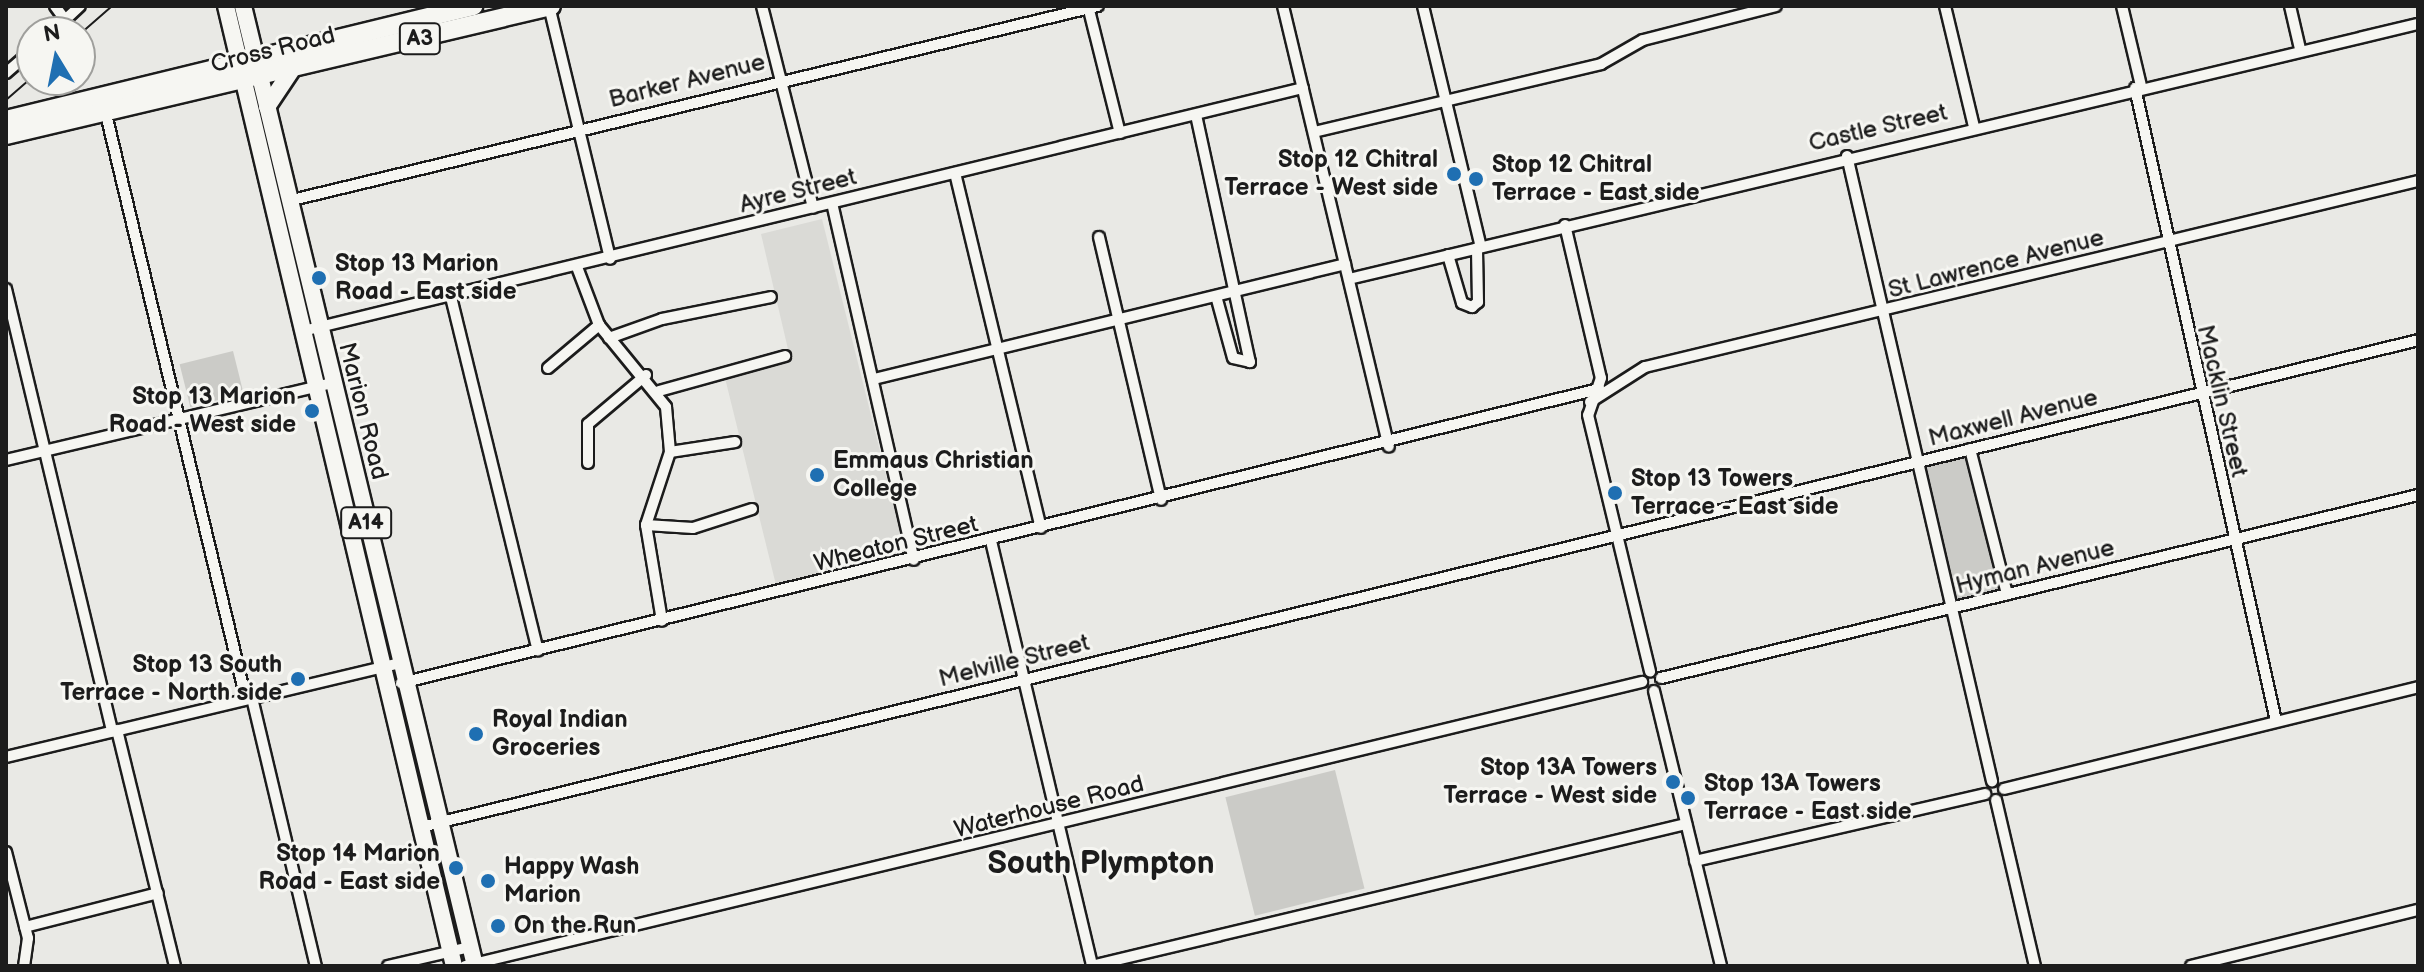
<!DOCTYPE html>
<style>
body{margin:0}
#map{position:relative;width:2424px;height:972px;overflow:hidden;background:#e9e9e5;font-family:"Balsamiq Sans",sans-serif}
div>[style]{position:absolute}
.built>*{inset:0;background:#dadad6}
.green>*{inset:0;background:#cbcbc7;transform-origin:0 0}
.roads{filter:drop-shadow(2px 0 #1c1c1c) drop-shadow(-2px 0 #1c1c1c) drop-shadow(0 2px #1c1c1c) drop-shadow(0 -2px #1c1c1c)}
.street>*{height:10px;margin:-5px;padding:0 5px;transform-origin:5px;border-radius:5px;background:#f6f6f2}
.primary>*{height:16px;margin:-8px;padding:0 8px;transform-origin:8px;border-radius:8px;background:#f6f6f2}
.highway>*{height:18px;margin:-9px;padding:0 9px;transform-origin:9px;border-radius:9px;background:#f6f6f2}
.tram>*{height:2px;margin:-1px;padding:0 1px;transform-origin:1px;border-radius:1px;background:#1c1c1c}
.dots>*{width:22px;height:22px;translate:-50% -50%;box-sizing:border-box;border:4px solid #f6f6f2;border-radius:50%}
span{translate:-50% -50%;white-space:nowrap;text-align:center;line-height:1.15;-webkit-text-stroke:6px #f6f6f2;paint-order:stroke}
.shield-label span{padding:2px 6px;background:#f6f6f2;border:2px solid;border-radius:6px;-webkit-text-stroke-width:0}
.shield-label{font-size:22px;color:#1c1c1c;font-weight:700}
.street-label{font-size:24px;color:#1c1c1c}
.poi-label{font-size:24px;color:#1c1c1c;font-weight:700}
.right{translate:-100% -50%;text-align:right}
.left{translate:0 -50%;text-align:left}
.district-label{font-size:32px;color:#1c1c1c;font-weight:700}
.frame{position:absolute;inset:0;border:8px solid #1c1c1c;pointer-events:none}
.north{position:absolute;left:16px;top:16px;width:80px;height:80px;box-sizing:border-box;background:#f6f6f2;border:2px solid #9f9f9c;border-radius:50%;rotate:350deg;font-size:22px;font-weight:700;line-height:32px;text-align:center;color:#1c1c1c}
.north::after{content:'';display:block;margin:auto;width:28px;height:36px;background:#1f6fb2;clip-path:polygon(50% 0,100% 100%,50% 72%,0 100%)}
</style>
<div id="map">
<div class="built">
<div style="clip-path:polygon(822px 219px,906px 555px,776px 585px,725px 378px,791px 362px,761px 234px)"></div>
</div>
<div class="green">
<div style="left:233px;top:351px;width:44px;height:55px;rotate:76deg"></div>
<div style="left:1970px;top:450px;width:151px;height:51px;rotate:76deg"></div>
<div style="left:1335px;top:770px;width:122px;height:113px;rotate:76deg"></div>
</div>
<div class="roads">
<div class="street">
<div style="left:55px;top:6px;width:17px;rotate:54deg"></div>
<div style="left:549px;top:6px;width:260px;rotate:76.4deg"></div>
<div style="left:762px;top:6px;width:208px;rotate:75.8deg"></div>
<div style="left:1088px;top:6px;width:131px;rotate:75.9deg"></div>
<div style="left:1283px;top:6px;width:453px;rotate:76.5deg"></div>
<div style="left:1423px;top:6px;width:248px;rotate:76.5deg"></div>
<div style="left:1945px;top:6px;width:124px;rotate:76.5deg"></div>
<div style="left:2122px;top:6px;width:82px;rotate:76.6deg"></div>
<div style="left:2290px;top:6px;width:44px;rotate:76.9deg"></div>
<div style="left:52px;top:32px;width:38px;rotate:-43deg"></div>
<div style="left:6px;top:73px;width:35px;rotate:-41deg"></div>
<div style="left:2135px;top:88px;width:649px;rotate:77.44deg"></div>
<div style="left:105px;top:110px;width:606px;rotate:76.54deg"></div>
<div style="left:1196px;top:115px;width:253px;rotate:77.7deg"></div>
<div style="left:1250px;top:362px;width:17px;rotate:-167deg"></div>
<div style="left:1233px;top:358px;width:64px;rotate:-105.3deg"></div>
<div style="left:1314px;top:132px;width:295px;rotate:-13.3deg"></div>
<div style="left:1601px;top:64px;width:48px;rotate:-29.7deg"></div>
<div style="left:1643px;top:40px;width:137px;rotate:-14.3deg"></div>
<div style="left:1847px;top:156px;width:642px;rotate:76.94deg"></div>
<div style="left:955px;top:173px;width:365px;rotate:76.4deg"></div>
<div style="left:288px;top:201px;width:833px;rotate:-13.54deg"></div>
<div style="left:832px;top:203px;width:366px;rotate:77.1deg"></div>
<div style="left:1565px;top:225px;width:157px;rotate:76.8deg"></div>
<div style="left:1601px;top:378px;width:39px;rotate:109deg"></div>
<div style="left:1588px;top:415px;width:264px;rotate:76.4deg"></div>
<div style="left:1099px;top:237px;width:270px;rotate:76.7deg"></div>
<div style="left:1448px;top:255px;width:50px;rotate:73.7deg"></div>
<div style="left:1462px;top:303px;width:11px;rotate:22deg"></div>
<div style="left:1472px;top:307px;width:8px;rotate:-40deg"></div>
<div style="left:1478px;top:302px;width:54px;rotate:-91.1deg"></div>
<div style="left:577px;top:267px;width:62px;rotate:69.2deg"></div>
<div style="left:599px;top:325px;width:106px;rotate:50.7deg"></div>
<div style="left:666px;top:407px;width:45px;rotate:84.9deg"></div>
<div style="left:670px;top:452px;width:77px;rotate:108.2deg"></div>
<div style="left:646px;top:525px;width:97px;rotate:80.5deg"></div>
<div style="left:1349px;top:279px;width:1099px;rotate:-13.42deg"></div>
<div style="left:6px;top:289px;width:455px;rotate:76.5deg"></div>
<div style="left:451px;top:297px;width:364px;rotate:76.2deg"></div>
<div style="left:303px;top:331px;width:1029px;rotate:-13.66deg"></div>
<div style="left:609px;top:338px;width:56px;rotate:-19.7deg"></div>
<div style="left:662px;top:319px;width:111px;rotate:-11.4deg"></div>
<div style="left:548px;top:368px;width:67px;rotate:-40.1deg"></div>
<div style="left:874px;top:379px;width:485px;rotate:-13.7deg"></div>
<div style="left:659px;top:391px;width:131px;rotate:-15.5deg"></div>
<div style="left:1590px;top:402px;width:65px;rotate:-32.5deg"></div>
<div style="left:1645px;top:367px;width:795px;rotate:-13.53deg"></div>
<div style="left:1970px;top:449px;width:150px;rotate:75.7deg"></div>
<div style="left:670px;top:452px;width:66px;rotate:-8.7deg"></div>
<div style="left:6px;top:460px;width:335px;rotate:-13.3deg"></div>
<div style="left:588px;top:463px;width:39px;rotate:-90deg"></div>
<div style="left:588px;top:424px;width:76px;rotate:-40.2deg"></div>
<div style="left:646px;top:525px;width:47px;rotate:3.7deg"></div>
<div style="left:693px;top:528px;width:62px;rotate:-17.9deg"></div>
<div style="left:991px;top:541px;width:437px;rotate:76.6deg"></div>
<div style="left:1661px;top:678px;width:779px;rotate:-13.59deg"></div>
<div style="left:401px;top:683px;width:1234px;rotate:-13.79deg"></div>
<div style="left:1654px;top:691px;width:283px;rotate:76.3deg"></div>
<div style="left:252px;top:698px;width:276px;rotate:76.6deg"></div>
<div style="left:117px;top:730px;width:243px;rotate:76.2deg"></div>
<div style="left:6px;top:757px;width:405px;rotate:-13.4deg"></div>
<div style="left:2004px;top:789px;width:426px;rotate:-13.8deg"></div>
<div style="left:1996px;top:800px;width:171px;rotate:76.8deg"></div>
<div style="left:421px;top:827px;width:2056px;rotate:-13.7deg"></div>
<div style="left:6px;top:852px;width:89px;rotate:75.7deg"></div>
<div style="left:28px;top:938px;width:28px;rotate:98deg"></div>
<div style="left:1695px;top:861px;width:298px;rotate:-13deg"></div>
<div style="left:25px;top:927px;width:137px;rotate:-14.3deg"></div>
<div style="left:388px;top:966px;width:84px;rotate:-13deg"></div>
<div style="left:465px;top:966px;width:1211px;rotate:-13.57deg"></div>
<div style="left:1091px;top:966px;width:612px;rotate:-13.42deg"></div>
<div style="left:2191px;top:966px;width:234px;rotate:-13.9deg"></div>
</div>
<div class="primary">
<div style="left:226px;top:6px;width:987px;rotate:76.64deg"></div>
<div style="left:243px;top:6px;width:988px;rotate:76.41deg"></div>
<div style="left:267px;top:107px;width:43px;rotate:-56.3deg"></div>
</div>
<div class="highway">
<div style="left:6px;top:120px;width:481px;rotate:-13.7deg"></div>
<div style="left:6px;top:135px;width:560px;rotate:-13.32deg"></div>
</div>
</div>
<div class="tram">
<div style="left:80px;top:34px;width:43px;rotate:-41.2deg"></div>
<div style="left:6px;top:100px;width:35px;rotate:-41deg"></div>
</div>
<div class="dots">
<div style="left:1454px;top:174px;background:#1f6fb2"></div>
<div style="left:1476px;top:179px;background:#1f6fb2"></div>
<div style="left:319px;top:278px;background:#1f6fb2"></div>
<div style="left:312px;top:411px;background:#1f6fb2"></div>
<div style="left:817px;top:475px;background:#1f6fb2"></div>
<div style="left:1615px;top:493px;background:#1f6fb2"></div>
<div style="left:298px;top:679px;background:#1f6fb2"></div>
<div style="left:476px;top:734px;background:#1f6fb2"></div>
<div style="left:1673px;top:782px;background:#1f6fb2"></div>
<div style="left:1688px;top:798px;background:#1f6fb2"></div>
<div style="left:456px;top:868px;background:#1f6fb2"></div>
<div style="left:488px;top:881px;background:#1f6fb2"></div>
<div style="left:498px;top:926px;background:#1f6fb2"></div>
</div>
<div class="shield-label">
<span style="left:420px;top:39px">A3</span>
<span style="left:366px;top:523px">A14</span>
</div>
<div class="street-label">
<span style="left:273px;top:50px;rotate:-14deg">Cross Road</span>
<span style="left:687px;top:81px;rotate:-14deg">Barker Avenue</span>
<span style="left:1878px;top:128px;rotate:-13deg">Castle Street</span>
<span style="left:798px;top:191px;rotate:-14deg">Ayre Street</span>
<span style="left:1996px;top:264px;rotate:-14deg">St Lawrence Avenue</span>
<span style="left:2222px;top:401px;rotate:77deg">Macklin Street</span>
<span style="left:363px;top:411px;rotate:76deg">Marion Road</span>
<span style="left:2013px;top:418px;rotate:-14deg">Maxwell Avenue</span>
<span style="left:896px;top:544px;rotate:-14deg">Wheaton Street</span>
<span style="left:2035px;top:567px;rotate:-14deg">Hyman Avenue</span>
<span style="left:1014px;top:661px;rotate:-14deg">Melville Street</span>
<span style="left:1049px;top:807px;rotate:-14deg">Waterhouse Road</span>
</div>
<div class="poi-label">
<span class="right" style="left:1438px;top:174px">Stop 12 Chitral<br>Terrace - West side</span>
<span class="left" style="left:1492px;top:179px">Stop 12 Chitral<br>Terrace - East side</span>
<span class="left" style="left:335px;top:278px">Stop 13 Marion<br>Road - East side</span>
<span class="right" style="left:296px;top:411px">Stop 13 Marion<br>Road - West side</span>
<span class="left" style="left:833px;top:475px">Emmaus Christian<br>College</span>
<span class="left" style="left:1631px;top:493px">Stop 13 Towers<br>Terrace - East side</span>
<span class="right" style="left:282px;top:679px">Stop 13 South<br>Terrace - North side</span>
<span class="left" style="left:492px;top:734px">Royal Indian<br>Groceries</span>
<span class="right" style="left:1657px;top:782px">Stop 13A Towers<br>Terrace - West side</span>
<span class="left" style="left:1704px;top:798px">Stop 13A Towers<br>Terrace - East side</span>
<span class="right" style="left:440px;top:868px">Stop 14 Marion<br>Road - East side</span>
<span class="left" style="left:504px;top:881px">Happy Wash<br>Marion</span>
<span class="left" style="left:514px;top:926px">On the Run</span>
</div>
<div class="district-label">
<span style="left:1101px;top:864px">South Plympton</span>
</div>
<div class="frame"></div>
<div class="north">N</div>
</div>
